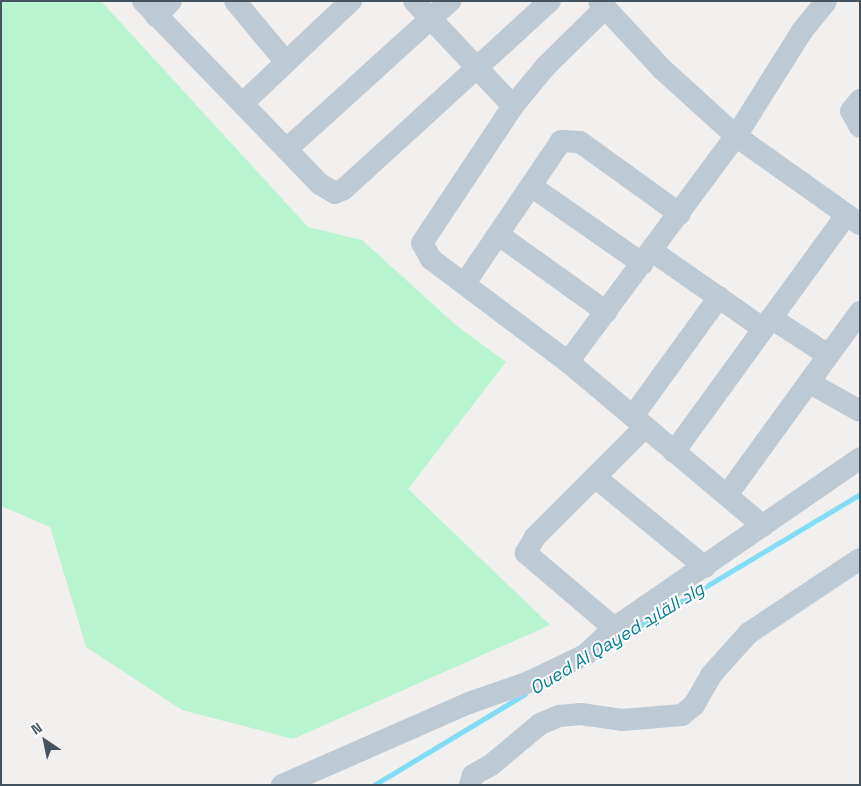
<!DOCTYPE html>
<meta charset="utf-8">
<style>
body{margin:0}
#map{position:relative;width:861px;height:786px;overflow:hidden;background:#f2efef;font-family:"Space Grotesk",Cairo,sans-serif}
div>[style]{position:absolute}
.green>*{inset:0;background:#b9f4d0}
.stream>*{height:5px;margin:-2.5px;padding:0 2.5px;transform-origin:2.5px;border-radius:2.5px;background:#81ddf6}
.minor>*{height:22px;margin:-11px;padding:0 11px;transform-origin:11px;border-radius:11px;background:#becad3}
span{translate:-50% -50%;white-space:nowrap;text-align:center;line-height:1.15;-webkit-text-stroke:4px #fff;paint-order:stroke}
.water-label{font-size:18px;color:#037d9e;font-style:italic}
.frame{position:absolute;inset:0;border:2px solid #45535f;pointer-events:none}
.north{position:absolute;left:20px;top:716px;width:50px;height:50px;-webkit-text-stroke:4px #fff;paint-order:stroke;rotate:326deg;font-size:14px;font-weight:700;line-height:20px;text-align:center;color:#45535f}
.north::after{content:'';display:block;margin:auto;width:18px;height:22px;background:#45535f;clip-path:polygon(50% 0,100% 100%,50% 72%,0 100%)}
</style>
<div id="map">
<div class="green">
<div style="clip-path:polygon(1px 1px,101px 1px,308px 227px,362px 240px,457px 326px,506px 362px,408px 489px,550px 625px,293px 739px,182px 710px,86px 647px,50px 527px,1px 506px)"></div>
</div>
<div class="stream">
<div style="left:618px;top:639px;width:282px;rotate:-30.9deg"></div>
<div style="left:374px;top:785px;width:176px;rotate:-31.1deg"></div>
</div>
<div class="minor">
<div style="left:143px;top:1px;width:255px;rotate:46deg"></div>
<div style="left:320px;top:184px;width:17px;rotate:31deg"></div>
<div style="left:335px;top:193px;width:10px;rotate:-24deg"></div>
<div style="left:344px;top:189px;width:279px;rotate:-42.4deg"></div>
<div style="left:235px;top:1px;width:78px;rotate:50.2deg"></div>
<div style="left:414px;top:1px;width:144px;rotate:46.7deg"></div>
<div style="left:599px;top:1px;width:93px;rotate:47.2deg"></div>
<div style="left:662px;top:69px;width:100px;rotate:42.2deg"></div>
<div style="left:736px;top:136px;width:124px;rotate:-57.8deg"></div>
<div style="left:802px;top:31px;width:38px;rotate:-51deg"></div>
<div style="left:156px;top:16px;width:21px;rotate:-45deg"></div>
<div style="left:860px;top:100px;width:14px;rotate:129deg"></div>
<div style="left:851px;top:111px;width:18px;rotate:61deg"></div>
<div style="left:243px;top:103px;width:149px;rotate:-43.4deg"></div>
<div style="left:288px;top:148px;width:219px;rotate:-42.2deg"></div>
<div style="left:531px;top:186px;width:136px;rotate:34.9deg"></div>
<div style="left:499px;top:235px;width:132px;rotate:35.7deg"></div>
<div style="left:652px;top:251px;width:136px;rotate:34.9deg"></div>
<div style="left:465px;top:283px;width:171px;rotate:-55.9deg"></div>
<div style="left:561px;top:141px;width:19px;rotate:3deg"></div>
<div style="left:580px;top:142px;width:123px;rotate:35.8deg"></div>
<div style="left:771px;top:318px;width:68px;rotate:33deg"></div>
<div style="left:568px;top:362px;width:171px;rotate:-143.1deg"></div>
<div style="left:431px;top:259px;width:18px;rotate:-119deg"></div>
<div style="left:422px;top:243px;width:164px;rotate:-56.4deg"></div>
<div style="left:513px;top:106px;width:52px;rotate:-50.5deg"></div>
<div style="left:546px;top:66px;width:83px;rotate:-44.5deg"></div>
<div style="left:810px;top:383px;width:57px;rotate:29.2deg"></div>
<div style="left:633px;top:416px;width:147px;rotate:-54.1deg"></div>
<div style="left:674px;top:452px;width:293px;rotate:-54deg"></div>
<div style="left:595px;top:477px;width:142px;rotate:39.3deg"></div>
<div style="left:727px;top:495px;width:226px;rotate:-54deg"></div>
<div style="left:763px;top:526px;width:255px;rotate:-139.9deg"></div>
<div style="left:568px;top:362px;width:282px;rotate:-53.4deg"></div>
<div style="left:736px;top:136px;width:152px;rotate:35.4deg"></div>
<div style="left:614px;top:628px;width:116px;rotate:-139.6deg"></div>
<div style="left:526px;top:553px;width:18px;rotate:-61deg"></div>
<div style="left:535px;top:537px;width:156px;rotate:-45deg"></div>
<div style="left:282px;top:785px;width:204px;rotate:-23.7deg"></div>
<div style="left:469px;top:703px;width:64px;rotate:-19.3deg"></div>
<div style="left:529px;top:682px;width:62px;rotate:-25.7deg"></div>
<div style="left:585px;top:655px;width:40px;rotate:-43deg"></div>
<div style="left:614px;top:628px;width:299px;rotate:-34.6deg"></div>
<div style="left:470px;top:785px;width:10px;rotate:-73deg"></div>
<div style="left:473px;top:775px;width:21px;rotate:-29deg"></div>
<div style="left:491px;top:765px;width:64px;rotate:-39.9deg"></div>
<div style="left:540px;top:724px;width:21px;rotate:-23deg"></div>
<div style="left:559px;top:716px;width:22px;rotate:-5deg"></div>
<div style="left:581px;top:714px;width:41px;rotate:8.3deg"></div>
<div style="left:622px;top:720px;width:60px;rotate:-4.8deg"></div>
<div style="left:682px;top:715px;width:16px;rotate:-40deg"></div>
<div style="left:694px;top:705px;width:34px;rotate:-60deg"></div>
<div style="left:711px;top:675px;width:57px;rotate:-47.9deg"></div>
<div style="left:749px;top:633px;width:133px;rotate:-33.7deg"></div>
</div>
<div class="water-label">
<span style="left:617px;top:639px;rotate:-31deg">Oued Al Qayed واد القايد</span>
</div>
<div class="frame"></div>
<div class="north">N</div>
</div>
